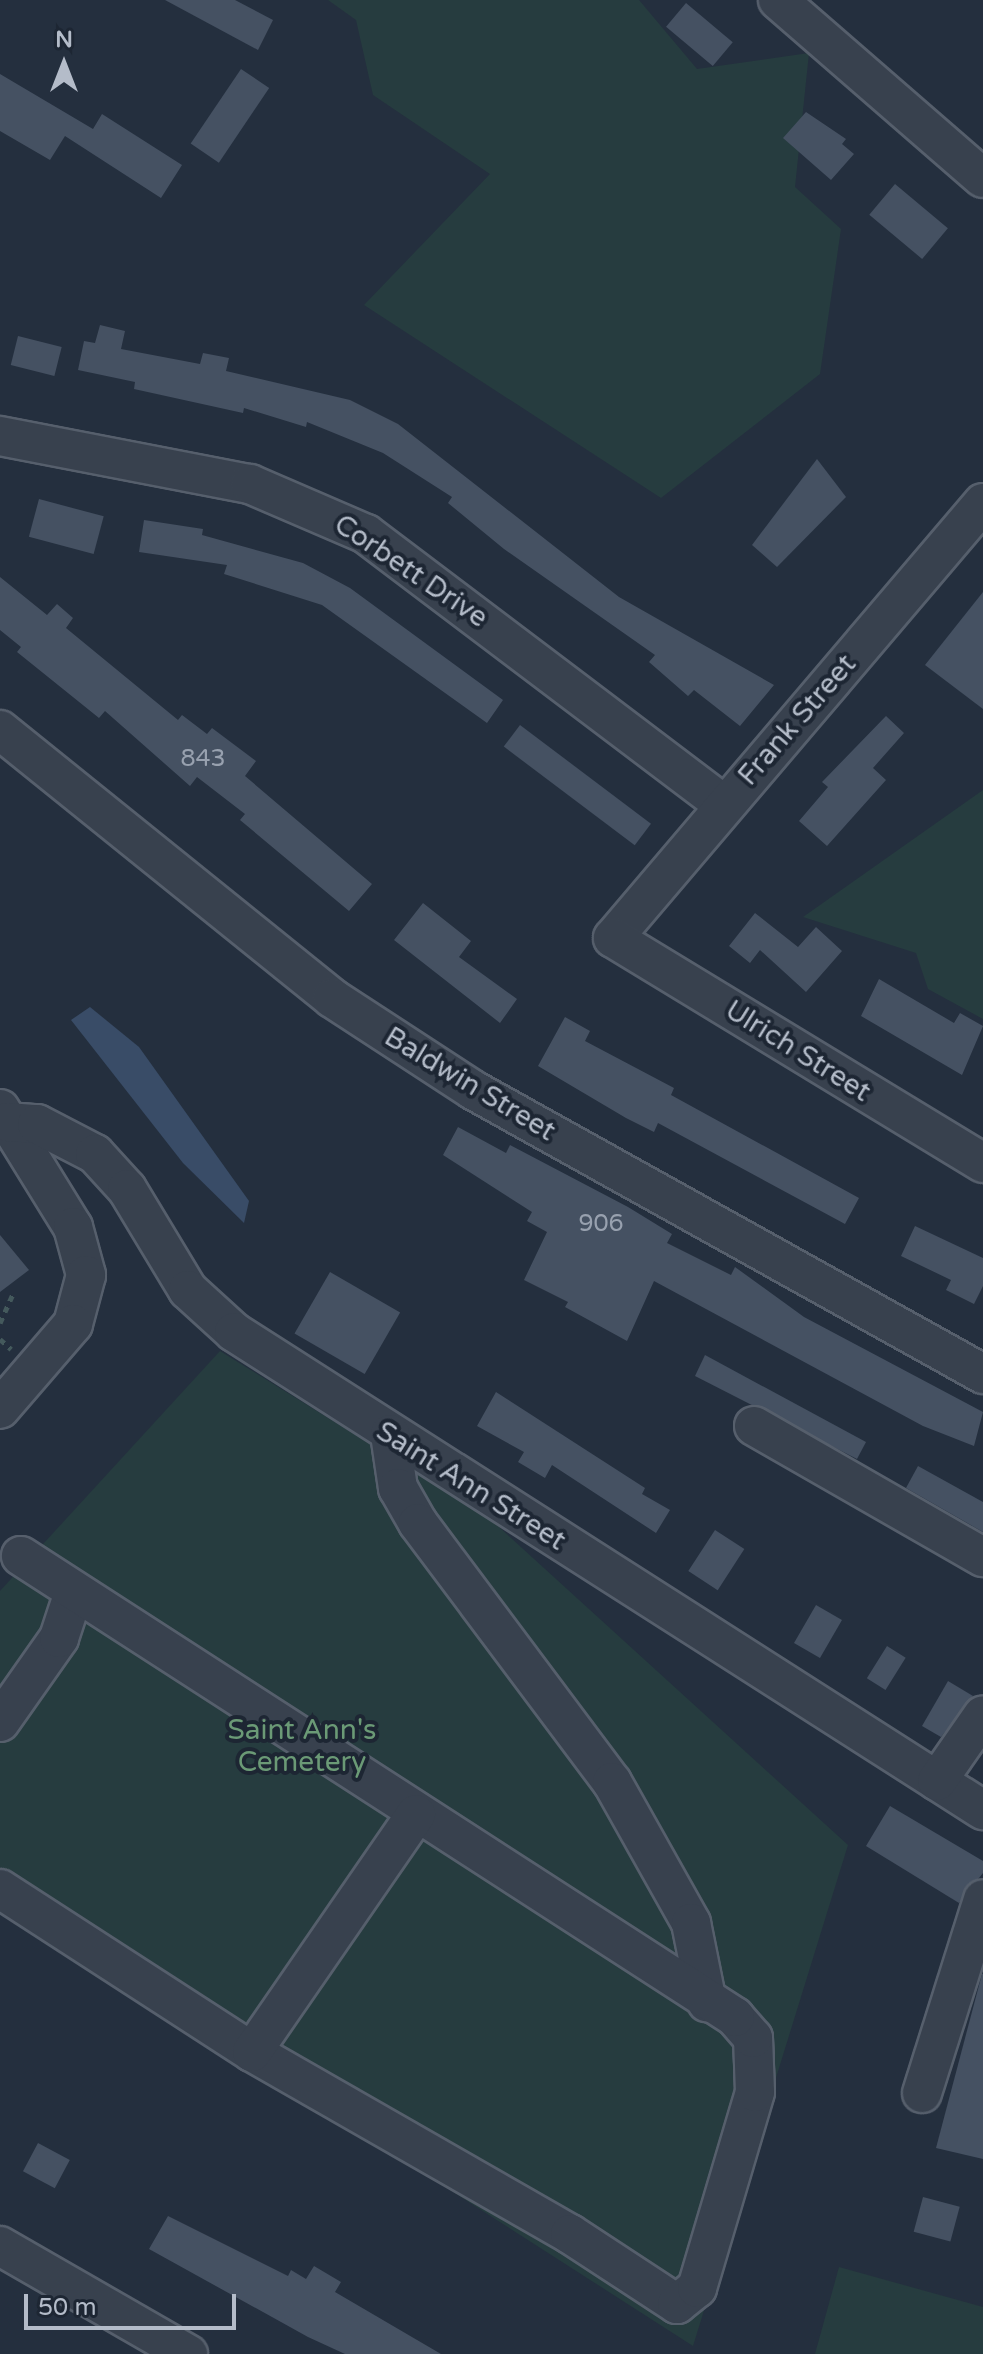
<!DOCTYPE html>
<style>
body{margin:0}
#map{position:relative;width:983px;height:2354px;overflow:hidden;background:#242f3e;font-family:"Varela Round",sans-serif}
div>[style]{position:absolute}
.green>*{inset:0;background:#263c3f}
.water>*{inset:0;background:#394c67}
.building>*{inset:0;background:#455162;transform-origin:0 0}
.path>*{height:5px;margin-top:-2.5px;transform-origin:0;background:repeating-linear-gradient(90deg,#44595c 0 6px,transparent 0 12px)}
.roads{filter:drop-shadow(2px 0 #565f6c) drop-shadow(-2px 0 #565f6c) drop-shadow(0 2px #565f6c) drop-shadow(0 -2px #565f6c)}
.minor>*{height:38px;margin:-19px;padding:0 19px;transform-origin:19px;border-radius:19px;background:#38414e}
span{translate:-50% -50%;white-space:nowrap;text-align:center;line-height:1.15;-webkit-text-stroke:8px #1d2633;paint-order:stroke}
.number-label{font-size:24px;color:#98a1af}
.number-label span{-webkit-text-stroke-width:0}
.street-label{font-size:28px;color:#b4bcc9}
.park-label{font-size:28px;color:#6b9a76}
.north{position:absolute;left:24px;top:24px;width:80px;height:80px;-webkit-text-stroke:6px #1d2633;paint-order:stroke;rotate:0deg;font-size:22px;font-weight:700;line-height:32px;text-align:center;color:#b4bcc9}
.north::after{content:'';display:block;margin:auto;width:28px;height:36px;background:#b4bcc9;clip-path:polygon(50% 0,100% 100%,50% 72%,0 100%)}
.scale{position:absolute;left:24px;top:2294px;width:212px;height:36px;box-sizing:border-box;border:4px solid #b4bcc9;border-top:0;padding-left:10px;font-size:24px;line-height:28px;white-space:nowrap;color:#b4bcc9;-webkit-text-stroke:6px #1d2633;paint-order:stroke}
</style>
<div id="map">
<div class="green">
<div style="clip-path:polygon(328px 0,639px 0,697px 69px,809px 53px,795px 187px,841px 229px,820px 374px,661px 498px,364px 305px,490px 174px,373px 95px,356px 20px)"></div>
<div style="clip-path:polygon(983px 790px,983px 1019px,928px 989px,916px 953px,803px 917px)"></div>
<div style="clip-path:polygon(220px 1351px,488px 1517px,848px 1845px,693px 2346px,0 1901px,0 1591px)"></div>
<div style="clip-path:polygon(839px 2267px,983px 2307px,983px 2354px,815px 2354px)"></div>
</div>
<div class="water">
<div style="clip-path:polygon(90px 1007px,139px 1047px,249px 1201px,244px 1223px,183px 1163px,71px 1020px)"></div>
</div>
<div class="building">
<div style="clip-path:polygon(165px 0,235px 0,273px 20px,258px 50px)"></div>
<div style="left:686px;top:3px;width:61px;height:31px;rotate:40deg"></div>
<div style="left:241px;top:69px;width:34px;height:90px;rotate:34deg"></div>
<div style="clip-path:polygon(0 74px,93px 129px,102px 114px,182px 165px,161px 198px,65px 136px,50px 160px,0 131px)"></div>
<div style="clip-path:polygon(806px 112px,846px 139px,842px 144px,854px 154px,831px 180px,783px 138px)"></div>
<div style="left:895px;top:184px;width:69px;height:40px;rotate:40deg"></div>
<div style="clip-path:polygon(100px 325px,125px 331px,121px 349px,200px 364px,203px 353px,229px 358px,226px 371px,350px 400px,398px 424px,619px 597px,774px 685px,740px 726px,694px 690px,688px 696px,649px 662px,655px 655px,504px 549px,448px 503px,452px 497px,383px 453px,307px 422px,306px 427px,244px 408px,243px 413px,134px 389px,135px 382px,78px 370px,84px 341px,95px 343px)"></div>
<div style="left:18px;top:336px;width:45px;height:30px;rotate:14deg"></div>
<div style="clip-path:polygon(817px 459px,846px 497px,777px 567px,752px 545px)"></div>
<div style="left:39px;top:499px;width:67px;height:39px;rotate:15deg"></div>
<div style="clip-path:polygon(144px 520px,203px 529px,202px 535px,303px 563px,350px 588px,503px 700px,487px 723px,322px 605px,224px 574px,227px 565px,139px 552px)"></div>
<div style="clip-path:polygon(0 577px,47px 615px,57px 604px,73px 618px,66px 628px,178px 720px,182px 715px,207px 734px,212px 728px,256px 761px,245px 776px,372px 884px,349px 911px,240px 820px,245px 814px,197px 777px,190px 786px,105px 711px,99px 718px,17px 652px,21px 647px,0 630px)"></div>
<div style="clip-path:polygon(983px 592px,983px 709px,925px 665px)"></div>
<div style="clip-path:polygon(886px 716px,904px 733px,873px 768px,886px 780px,827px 846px,799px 821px,828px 787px,822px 782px)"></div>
<div style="left:520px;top:725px;width:164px;height:27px;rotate:37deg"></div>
<div style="clip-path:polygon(423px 903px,471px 941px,459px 957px,517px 999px,500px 1023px,394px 940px)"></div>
<div style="clip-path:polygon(755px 913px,798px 947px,816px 927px,842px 951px,806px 992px,760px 950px,750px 963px,729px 946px)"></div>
<div style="clip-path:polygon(879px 979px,954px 1023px,960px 1013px,983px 1026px,962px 1075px,861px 1016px)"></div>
<div style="clip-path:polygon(565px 1017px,590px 1031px,585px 1041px,674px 1088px,671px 1095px,859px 1198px,845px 1224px,658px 1123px,654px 1132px,626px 1118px,538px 1066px)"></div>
<div style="clip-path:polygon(458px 1127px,506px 1153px,510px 1145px,628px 1207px,672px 1234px,667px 1243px,731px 1275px,735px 1267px,804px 1317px,983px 1412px,974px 1446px,923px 1426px,654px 1281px,627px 1341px,565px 1307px,568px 1302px,524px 1280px,547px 1232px,527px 1221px,532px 1212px,443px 1155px)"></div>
<div style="clip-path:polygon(915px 1226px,983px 1258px,983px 1286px,974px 1304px,946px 1290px,951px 1280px,901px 1256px)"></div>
<div style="clip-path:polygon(0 1235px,29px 1270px,0 1292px)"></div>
<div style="left:330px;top:1272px;width:81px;height:71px;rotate:30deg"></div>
<div style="clip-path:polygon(705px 1355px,866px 1442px,857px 1459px,695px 1376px)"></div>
<div style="clip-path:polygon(496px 1392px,645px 1488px,642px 1494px,670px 1510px,656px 1533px,552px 1465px,545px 1478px,518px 1462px,524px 1452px,477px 1426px)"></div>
<div style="clip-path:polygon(918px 1466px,983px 1502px,983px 1532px,906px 1488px)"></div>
<div style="left:715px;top:1530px;width:35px;height:49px;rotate:33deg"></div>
<div style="left:816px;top:1605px;width:30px;height:44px;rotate:30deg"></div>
<div style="left:887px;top:1646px;width:22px;height:38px;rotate:32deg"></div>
<div style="clip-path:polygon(948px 1681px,973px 1696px,941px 1737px,922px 1726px)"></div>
<div style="clip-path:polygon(890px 1806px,983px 1861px,983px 1873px,959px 1903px,866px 1846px)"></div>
<div style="clip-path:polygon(982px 1974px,983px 1974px,983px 2159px,936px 2148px)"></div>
<div style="left:38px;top:2143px;width:36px;height:32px;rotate:28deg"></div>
<div style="left:923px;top:2197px;width:38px;height:36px;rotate:15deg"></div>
<div style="clip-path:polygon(168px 2216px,288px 2276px,291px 2270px,306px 2279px,314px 2266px,341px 2282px,335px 2292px,441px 2354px,345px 2354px,308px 2337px,149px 2249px)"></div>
</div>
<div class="path">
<div style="left:0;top:1323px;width:32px;rotate:-66deg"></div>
<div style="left:0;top:1339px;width:15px;rotate:42deg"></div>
</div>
<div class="roads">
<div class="minor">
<div style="left:778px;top:0;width:271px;rotate:41deg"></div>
<div style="left:0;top:436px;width:255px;rotate:10.9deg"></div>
<div style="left:250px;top:484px;width:126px;rotate:23.3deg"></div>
<div style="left:366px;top:534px;width:449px;rotate:37.1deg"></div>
<div style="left:983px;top:503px;width:571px;rotate:130.38deg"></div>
<div style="left:613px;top:938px;width:433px;rotate:31.3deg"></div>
<div style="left:0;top:730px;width:427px;rotate:38.9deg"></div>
<div style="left:332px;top:998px;width:168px;rotate:33.1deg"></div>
<div style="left:473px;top:1090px;width:584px;rotate:29.11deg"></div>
<div style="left:0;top:1109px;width:139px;rotate:58.3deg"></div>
<div style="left:73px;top:1227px;width:50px;rotate:74.8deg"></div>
<div style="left:86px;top:1275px;width:51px;rotate:104.9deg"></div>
<div style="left:73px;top:1324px;width:112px;rotate:130.7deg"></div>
<div style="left:7px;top:1122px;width:30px;rotate:4deg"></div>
<div style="left:37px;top:1124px;width:65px;rotate:27.3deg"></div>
<div style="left:95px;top:1154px;width:47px;rotate:47.6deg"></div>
<div style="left:127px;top:1189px;width:118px;rotate:58.9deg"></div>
<div style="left:188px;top:1290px;width:62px;rotate:42.4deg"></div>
<div style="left:234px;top:1332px;width:889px;rotate:32.55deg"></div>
<div style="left:754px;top:1426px;width:264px;rotate:29.8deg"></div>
<div style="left:390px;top:1434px;width:55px;rotate:81.6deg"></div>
<div style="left:398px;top:1488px;width:40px;rotate:60.3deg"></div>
<div style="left:418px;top:1523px;width:324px;rotate:53.2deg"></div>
<div style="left:612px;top:1782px;width:162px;rotate:60.7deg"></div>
<div style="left:691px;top:1923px;width:81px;rotate:78.6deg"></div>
<div style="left:0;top:1722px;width:103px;rotate:-54.9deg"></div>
<div style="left:59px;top:1638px;width:48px;rotate:-71.9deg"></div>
<div style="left:937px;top:1781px;width:80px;rotate:-55.1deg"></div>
<div style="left:0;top:1889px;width:300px;rotate:32.9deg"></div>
<div style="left:252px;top:2052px;width:366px;rotate:29.8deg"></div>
<div style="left:570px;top:2234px;width:128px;rotate:33.2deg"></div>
<div style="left:677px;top:2304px;width:26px;rotate:-39deg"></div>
<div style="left:697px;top:2288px;width:204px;rotate:-73.5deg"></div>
<div style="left:755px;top:2092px;width:54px;rotate:-92.1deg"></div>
<div style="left:753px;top:2038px;width:28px;rotate:-131deg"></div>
<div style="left:735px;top:2017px;width:850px;rotate:-147.15deg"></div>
<div style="left:252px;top:2052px;width:289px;rotate:-55.4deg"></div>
<div style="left:922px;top:2093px;width:203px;rotate:-72.5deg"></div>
<div style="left:0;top:2246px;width:217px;rotate:29.9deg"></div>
</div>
</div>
<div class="number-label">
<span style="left:203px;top:759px">843</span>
<span style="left:601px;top:1224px">906</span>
</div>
<div class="street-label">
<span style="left:411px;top:571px;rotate:34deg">Corbett Drive</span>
<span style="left:797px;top:720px;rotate:-49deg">Frank Street</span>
<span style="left:798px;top:1051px;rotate:32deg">Ulrich Street</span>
<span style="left:470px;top:1084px;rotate:31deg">Baldwin Street</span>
<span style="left:471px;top:1486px;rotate:32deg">Saint Ann Street</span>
</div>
<div class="park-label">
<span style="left:302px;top:1746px">Saint Ann's<br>Cemetery</span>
</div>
<div class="north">N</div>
<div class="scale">50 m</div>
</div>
